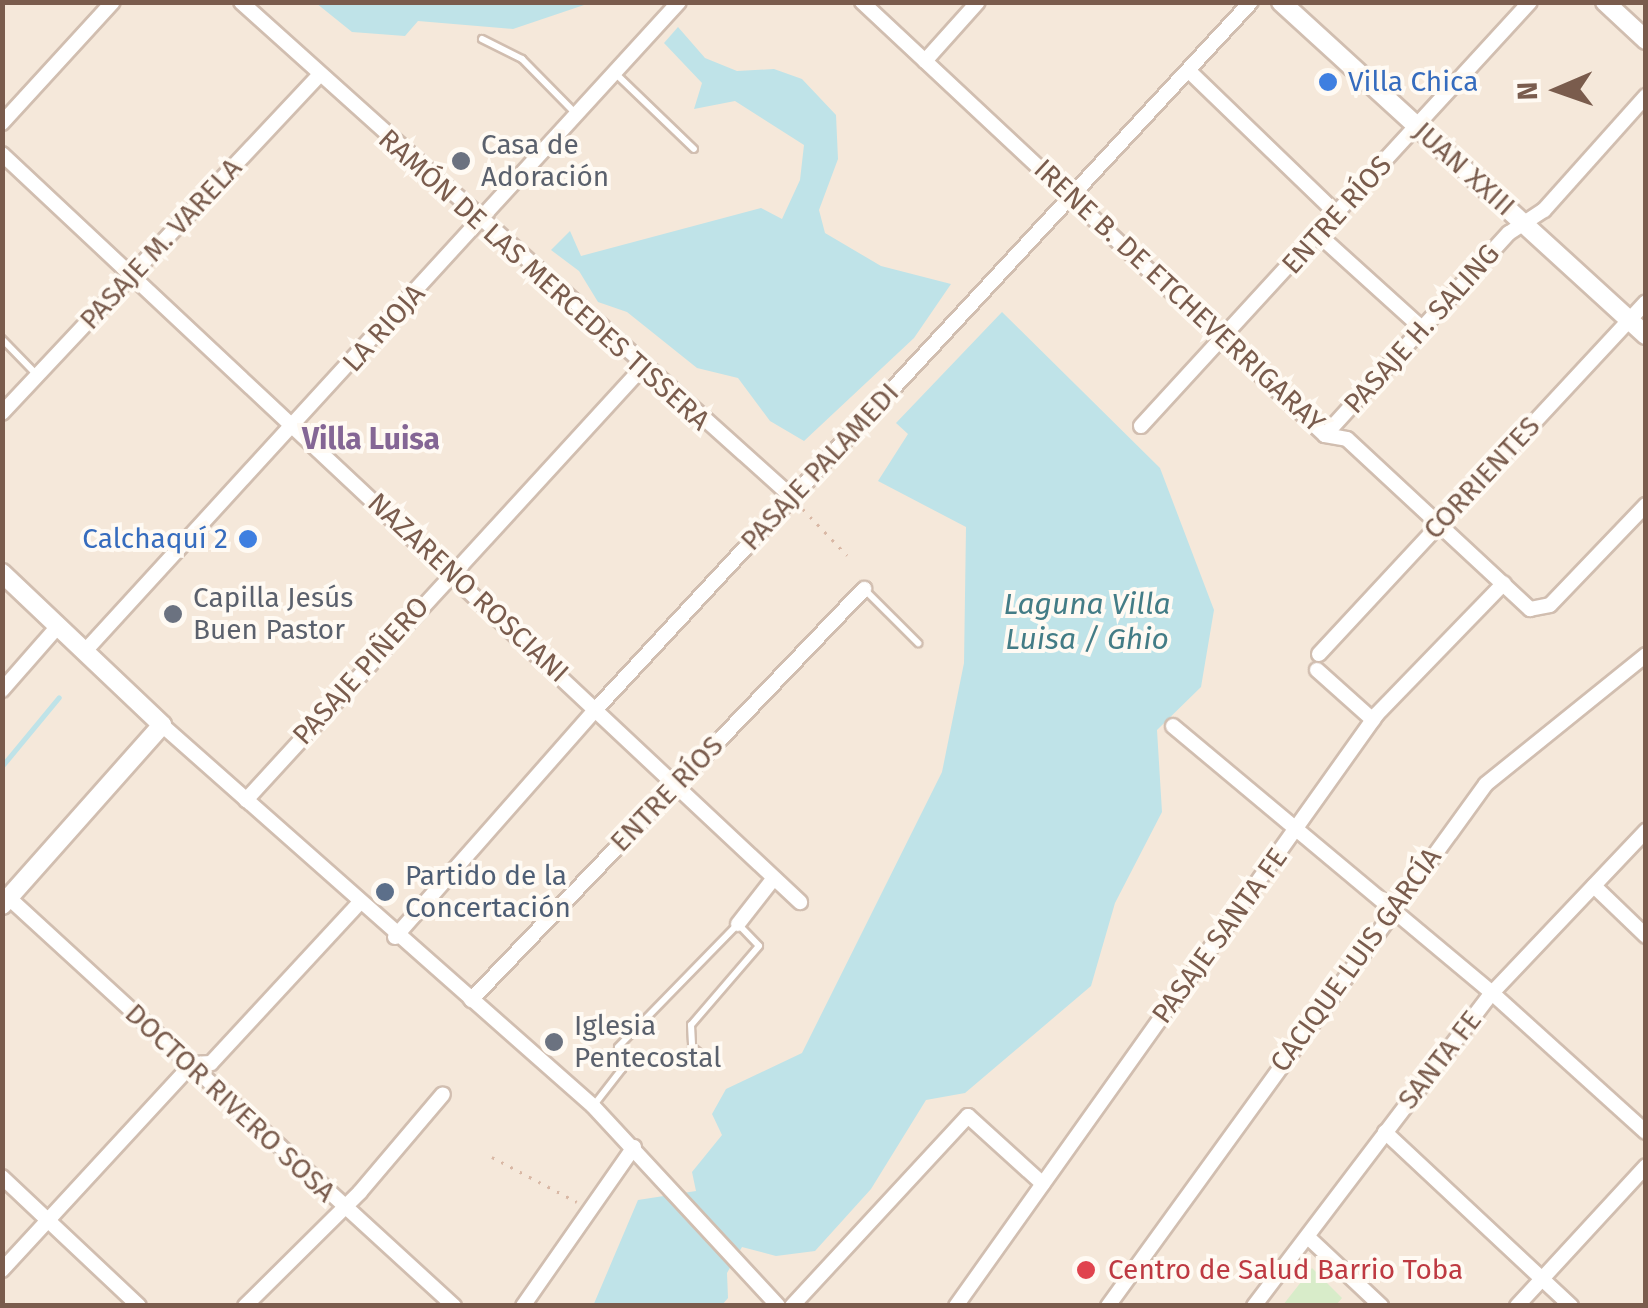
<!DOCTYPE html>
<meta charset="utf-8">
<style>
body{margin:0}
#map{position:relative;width:1648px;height:1308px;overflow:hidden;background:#fdf6ec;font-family:"Fira Sans",sans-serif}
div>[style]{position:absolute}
.residential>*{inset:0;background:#f5e8da;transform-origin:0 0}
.green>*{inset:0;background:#d8ecc9}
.water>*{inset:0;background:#bfe3e8}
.stream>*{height:5px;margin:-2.5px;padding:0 2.5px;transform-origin:2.5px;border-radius:2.5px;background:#bfe3e8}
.path>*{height:2.5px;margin-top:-1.25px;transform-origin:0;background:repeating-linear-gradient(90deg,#d9b8a5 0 2.5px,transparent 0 10.5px)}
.roads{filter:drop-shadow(2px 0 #d1beb0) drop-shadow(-2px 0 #d1beb0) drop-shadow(0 2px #d1beb0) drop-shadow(0 -2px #d1beb0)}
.service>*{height:6px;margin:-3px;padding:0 3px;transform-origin:3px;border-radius:3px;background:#fff}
.minor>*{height:14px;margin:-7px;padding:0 7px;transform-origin:7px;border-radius:7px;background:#fff}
.tertiary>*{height:18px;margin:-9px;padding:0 9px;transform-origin:9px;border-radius:9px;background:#fff}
.dots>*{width:28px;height:28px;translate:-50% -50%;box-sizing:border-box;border:5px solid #fffaf3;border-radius:50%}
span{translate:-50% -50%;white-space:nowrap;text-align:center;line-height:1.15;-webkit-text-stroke:8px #fffaf3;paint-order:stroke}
.shop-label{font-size:28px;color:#366cbe}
.left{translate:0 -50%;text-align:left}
.right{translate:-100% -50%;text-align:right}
.worship-label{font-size:28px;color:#5b616d}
.street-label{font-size:28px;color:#7a5c4d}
.service-label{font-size:28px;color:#4e5e75}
.health-label{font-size:28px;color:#be3a42}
.neighbourhood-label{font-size:30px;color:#846695;font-weight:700}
.water-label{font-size:30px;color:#437c86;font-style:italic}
.frame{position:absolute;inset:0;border:5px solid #7a5c4d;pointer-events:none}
.north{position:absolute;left:1508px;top:40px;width:100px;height:100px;-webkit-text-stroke:8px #fffaf3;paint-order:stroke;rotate:268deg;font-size:28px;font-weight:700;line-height:40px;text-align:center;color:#7a5c4d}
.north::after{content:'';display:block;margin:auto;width:35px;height:45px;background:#7a5c4d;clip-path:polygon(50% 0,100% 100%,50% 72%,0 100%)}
</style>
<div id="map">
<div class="residential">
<div style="left:3px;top:3px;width:1642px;height:1302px"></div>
</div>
<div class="green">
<div style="clip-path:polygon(1312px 1268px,1342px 1298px,1336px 1305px,1283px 1305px)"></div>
</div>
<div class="water">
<div style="clip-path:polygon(316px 3px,590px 3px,513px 29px,418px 21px,405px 36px,352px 32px)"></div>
<div style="clip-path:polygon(678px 27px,705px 58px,737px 71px,774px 69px,802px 79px,836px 115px,838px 159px,819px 210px,825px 233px,881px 266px,951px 284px,914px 338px,804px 441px,770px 421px,738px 378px,697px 368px,627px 312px,598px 302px,579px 271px,551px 250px,570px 231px,581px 256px,761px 208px,782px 219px,800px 180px,804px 145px,735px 101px,694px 109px,702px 83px,664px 43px)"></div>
<div style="clip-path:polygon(1002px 312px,1160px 468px,1214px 610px,1201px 687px,1157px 730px,1162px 812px,1115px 903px,1091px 986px,965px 1093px,926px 1100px,871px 1189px,815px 1251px,776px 1256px,742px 1247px,727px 1273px,728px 1298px,722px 1305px,593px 1306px,638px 1200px,696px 1191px,692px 1172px,722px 1135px,712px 1114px,726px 1089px,802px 1053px,942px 772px,964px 663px,966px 527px,878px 481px,908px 434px,896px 423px)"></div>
</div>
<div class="stream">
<div style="left:2px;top:766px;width:89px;rotate:-50.4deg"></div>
</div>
<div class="path">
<div style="left:803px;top:509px;width:64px;rotate:46.3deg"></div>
<div style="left:492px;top:1157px;width:96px;rotate:27.9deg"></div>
</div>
<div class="roads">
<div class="service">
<div style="left:482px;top:39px;width:45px;rotate:26.6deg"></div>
<div style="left:522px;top:59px;width:77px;rotate:45.5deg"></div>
<div style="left:616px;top:74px;width:108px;rotate:43.9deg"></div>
<div style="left:2px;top:339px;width:49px;rotate:45.8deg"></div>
<div style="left:866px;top:591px;width:74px;rotate:45deg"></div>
<div style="left:594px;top:1105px;width:46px;rotate:-52.1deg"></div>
<div style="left:622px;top:1069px;width:22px;rotate:-100deg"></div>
<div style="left:618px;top:1047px;width:172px;rotate:-45.7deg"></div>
<div style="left:738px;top:924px;width:30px;rotate:46deg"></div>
<div style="left:759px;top:946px;width:104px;rotate:130.7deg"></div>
<div style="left:691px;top:1025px;width:22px;rotate:87deg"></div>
<div style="left:692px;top:1047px;width:26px;rotate:39deg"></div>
</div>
<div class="minor">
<div style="left:241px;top:2px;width:741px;rotate:41.94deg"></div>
<div style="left:862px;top:2px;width:634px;rotate:43.08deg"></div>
<div style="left:1325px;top:435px;width:22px;rotate:10deg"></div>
<div style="left:1347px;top:439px;width:250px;rotate:42.9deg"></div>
<div style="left:1530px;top:609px;width:20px;rotate:-11deg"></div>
<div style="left:1550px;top:605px;width:139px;rotate:-46.2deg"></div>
<div style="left:925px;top:61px;width:79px;rotate:-48.1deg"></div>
<div style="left:1189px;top:71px;width:207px;rotate:44deg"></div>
<div style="left:2px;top:123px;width:164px;rotate:-47.5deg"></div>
<div style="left:2px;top:154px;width:1094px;rotate:43.15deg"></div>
<div style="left:1320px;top:236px;width:139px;rotate:42.1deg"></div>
<div style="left:2px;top:413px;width:463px;rotate:-46.8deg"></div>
<div style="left:1141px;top:426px;width:575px;rotate:-47.47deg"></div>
<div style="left:1325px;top:435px;width:273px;rotate:-47.7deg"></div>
<div style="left:1509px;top:233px;width:42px;rotate:-33.3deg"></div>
<div style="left:1544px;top:210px;width:153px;rotate:-48.2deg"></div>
<div style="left:86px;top:650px;width:878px;rotate:-47.54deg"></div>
<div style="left:1319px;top:654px;width:480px;rotate:-47.1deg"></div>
<div style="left:1317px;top:670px;width:75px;rotate:41.8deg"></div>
<div style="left:2px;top:690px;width:85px;rotate:-48.8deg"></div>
<div style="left:162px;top:725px;width:575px;rotate:41.48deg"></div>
<div style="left:593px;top:1106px;width:272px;rotate:47.2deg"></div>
<div style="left:1173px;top:726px;width:416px;rotate:39.9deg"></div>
<div style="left:1492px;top:993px;width:207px;rotate:42.1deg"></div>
<div style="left:246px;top:800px;width:586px;rotate:-47.49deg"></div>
<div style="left:1594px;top:886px;width:72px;rotate:43.9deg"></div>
<div style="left:9px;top:898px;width:604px;rotate:42.52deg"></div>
<div style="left:738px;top:924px;width:58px;rotate:-52deg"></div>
<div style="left:395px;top:937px;width:305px;rotate:-48.6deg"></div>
<div style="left:597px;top:708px;width:962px;rotate:-47.19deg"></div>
<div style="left:471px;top:1000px;width:569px;rotate:-46.28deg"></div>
<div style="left:1385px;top:1132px;width:255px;rotate:43.1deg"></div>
<div style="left:2px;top:1177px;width:188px;rotate:43.3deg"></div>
<div style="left:1310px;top:1239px;width:98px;rotate:43.3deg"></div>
<div style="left:2px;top:1270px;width:280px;rotate:-47.3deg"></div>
<div style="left:192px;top:1064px;width:19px;rotate:-3deg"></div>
<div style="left:211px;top:1063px;width:218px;rotate:-47.2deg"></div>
<div style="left:245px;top:1306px;width:162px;rotate:-44.7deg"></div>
<div style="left:360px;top:1192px;width:128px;rotate:-49.7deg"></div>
<div style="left:523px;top:1306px;width:194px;rotate:-55.1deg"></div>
<div style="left:792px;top:1306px;width:259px;rotate:-47.2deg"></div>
<div style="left:968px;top:1116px;width:101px;rotate:42.2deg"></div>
<div style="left:956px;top:1306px;width:726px;rotate:-54.58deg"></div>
<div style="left:1377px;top:714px;width:182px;rotate:-45.9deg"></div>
<div style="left:1108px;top:1306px;width:644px;rotate:-54.09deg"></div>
<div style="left:1486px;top:784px;width:206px;rotate:-38.9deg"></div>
<div style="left:1254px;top:1306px;width:393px;rotate:-52.8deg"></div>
<div style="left:1492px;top:993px;width:224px;rotate:-46.5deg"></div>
<div style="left:1517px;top:1306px;width:190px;rotate:-47.3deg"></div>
</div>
<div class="tertiary">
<div style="left:1281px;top:2px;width:494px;rotate:42.4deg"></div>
<div style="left:1605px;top:2px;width:56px;rotate:42.8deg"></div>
<div style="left:2px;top:573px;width:221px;rotate:43.5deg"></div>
<div style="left:162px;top:725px;width:241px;rotate:131.6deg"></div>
</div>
</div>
<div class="dots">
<div style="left:1328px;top:82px;background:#3f7fe0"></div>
<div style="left:461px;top:161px;background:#6b7280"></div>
<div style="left:248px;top:539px;background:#3f7fe0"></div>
<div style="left:173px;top:614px;background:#6b7280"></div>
<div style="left:385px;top:892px;background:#5c6f8a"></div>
<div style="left:554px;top:1042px;background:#6b7280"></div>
<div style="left:1086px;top:1270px;background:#e0444e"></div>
</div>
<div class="shop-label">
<span class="left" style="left:1348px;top:82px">Villa Chica</span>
<span class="right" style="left:228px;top:539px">Calchaquí 2</span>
</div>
<div class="worship-label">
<span class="left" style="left:481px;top:161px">Casa de<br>Adoración</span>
<span class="left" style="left:193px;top:614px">Capilla Jesús<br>Buen Pastor</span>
<span class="left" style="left:574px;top:1042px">Iglesia<br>Pentecostal</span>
</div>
<div class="street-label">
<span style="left:1464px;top:169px;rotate:42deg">JUAN XXIII</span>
<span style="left:1337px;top:215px;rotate:-48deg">ENTRE RÍOS</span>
<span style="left:161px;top:244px;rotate:-47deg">PASAJE M. VARELA</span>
<span style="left:544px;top:280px;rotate:42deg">RAMÓN DE LAS MERCEDES TISSERA</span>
<span style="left:1179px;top:296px;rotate:43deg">IRENE B. DE ETCHEVERRIGARAY</span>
<span style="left:384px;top:328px;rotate:-48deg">LA RIOJA</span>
<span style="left:1422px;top:329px;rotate:-48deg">PASAJE H. SALING</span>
<span style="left:820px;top:467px;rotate:-47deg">PASAJE PALAMEDI</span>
<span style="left:1482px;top:478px;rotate:-47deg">CORRIENTES</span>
<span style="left:468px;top:588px;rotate:43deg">NAZARENO ROSCIANI</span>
<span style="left:361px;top:671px;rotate:-48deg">PASAJE PIÑERO</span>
<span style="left:667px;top:794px;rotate:-46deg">ENTRE RÍOS</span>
<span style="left:1220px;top:936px;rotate:-54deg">PASAJE SANTA FE</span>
<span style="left:1356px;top:960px;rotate:-54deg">CACIQUE LUIS GARCÍA</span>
<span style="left:1440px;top:1060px;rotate:-52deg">SANTA FE</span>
<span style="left:230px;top:1103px;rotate:43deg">DOCTOR RIVERO SOSA</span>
</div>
<div class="service-label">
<span class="left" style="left:405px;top:892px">Partido de la<br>Concertación</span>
</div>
<div class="health-label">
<span class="left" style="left:1108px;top:1270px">Centro de Salud Barrio Toba</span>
</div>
<div class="neighbourhood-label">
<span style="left:371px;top:439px">Villa Luisa</span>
</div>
<div class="water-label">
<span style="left:1087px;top:621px">Laguna Villa<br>Luisa / Ghio</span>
</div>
<div class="frame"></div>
<div class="north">N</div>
</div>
